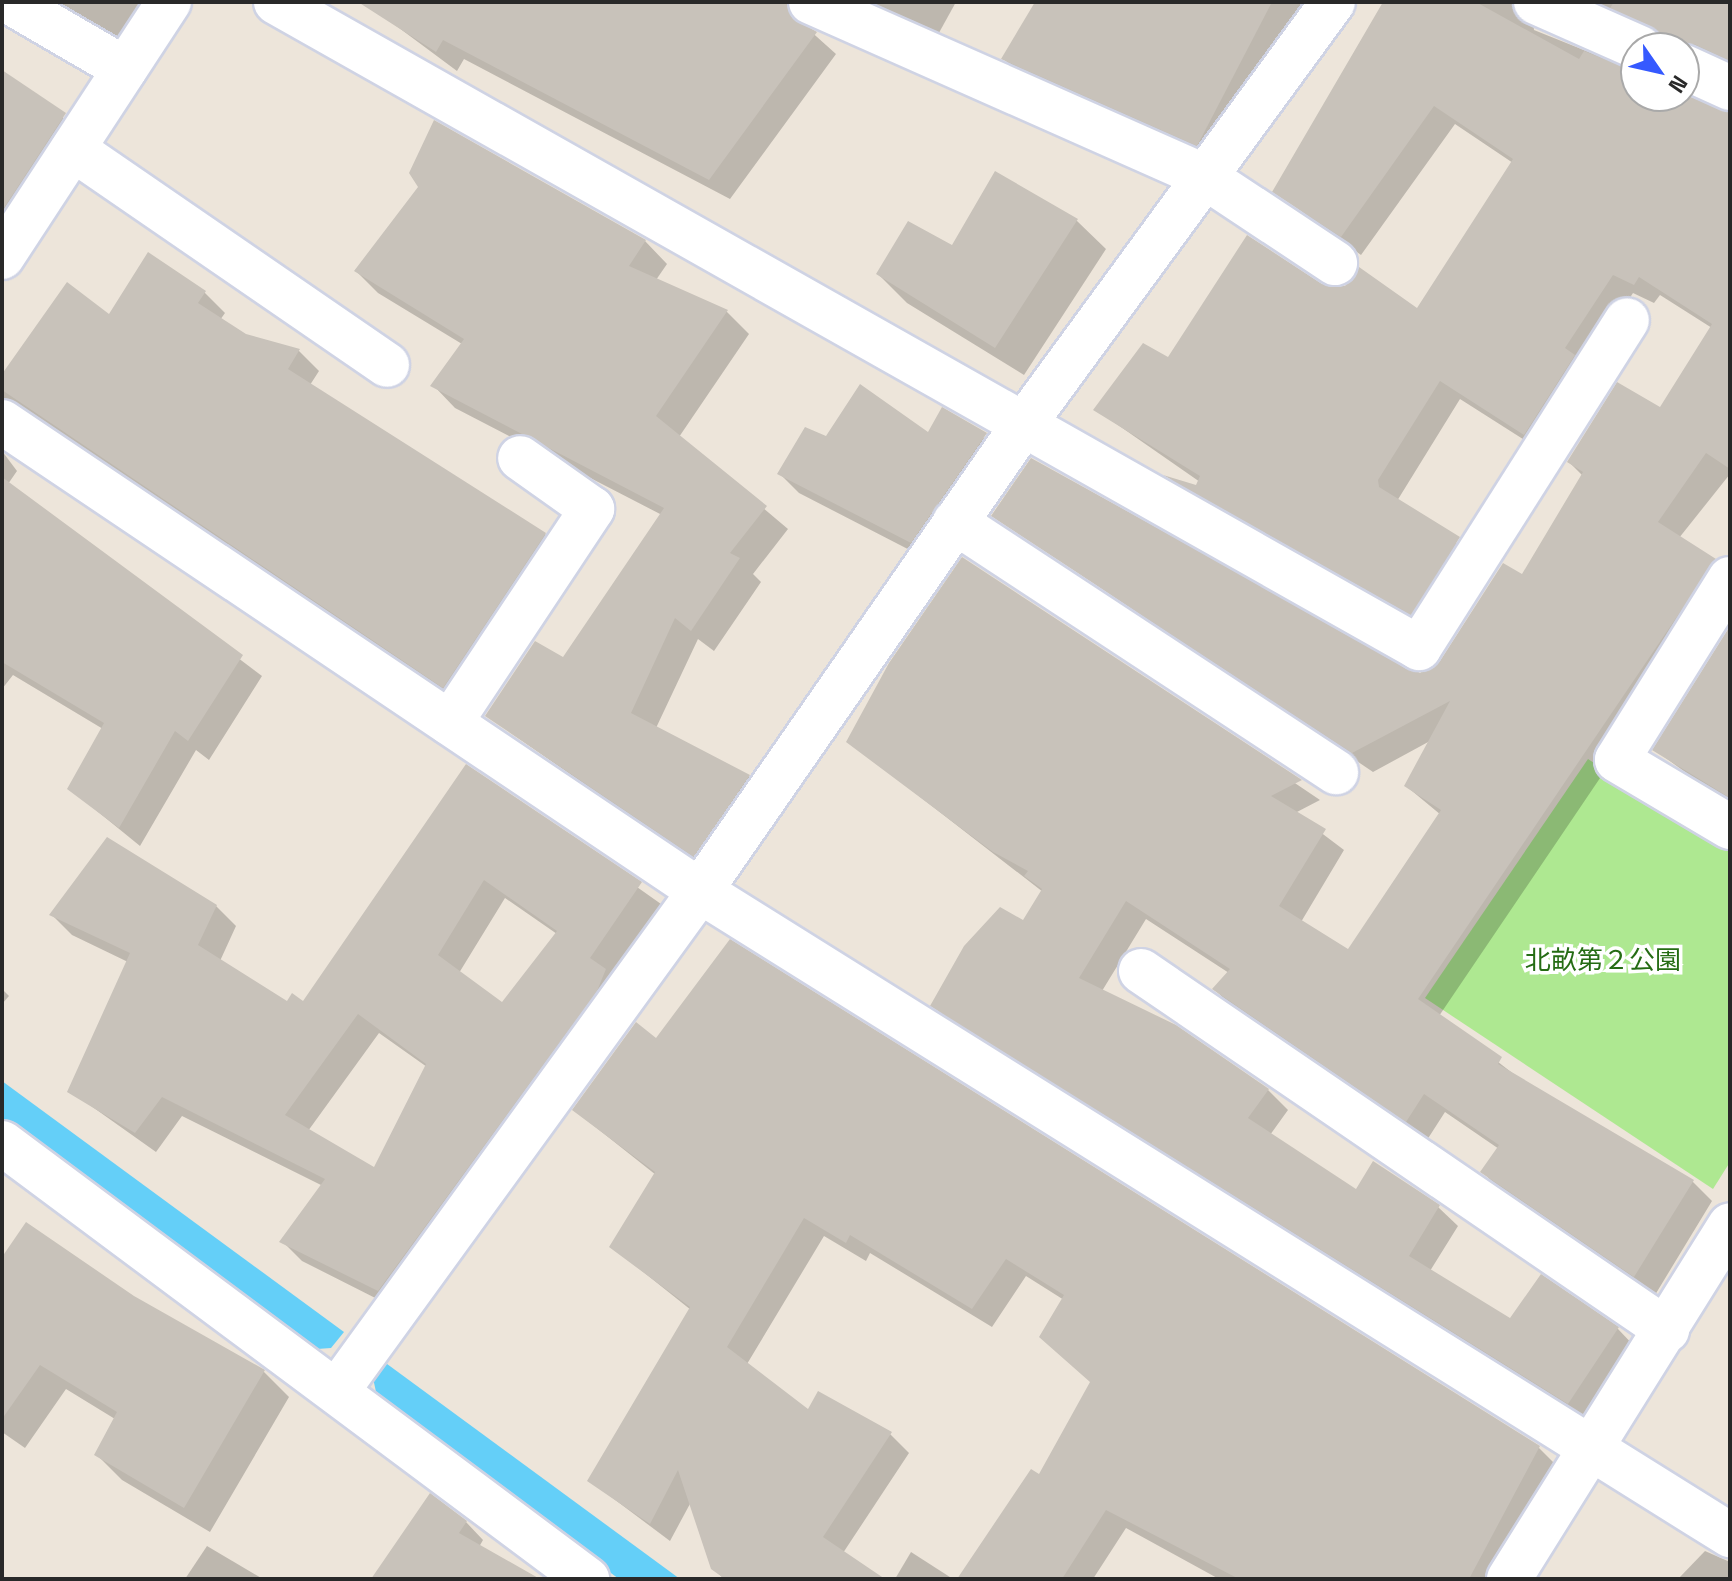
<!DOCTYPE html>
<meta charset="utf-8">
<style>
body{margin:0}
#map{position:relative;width:1732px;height:1581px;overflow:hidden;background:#ede5da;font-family:"Space Grotesk","Noto Sans JP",sans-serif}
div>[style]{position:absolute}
.green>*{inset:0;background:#aee891}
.water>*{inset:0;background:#64cff8}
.shadow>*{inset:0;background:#0003}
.building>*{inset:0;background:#c8c2ba}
.roads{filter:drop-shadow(2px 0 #cfd3e4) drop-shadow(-2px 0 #cfd3e4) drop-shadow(0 2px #cfd3e4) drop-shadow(0 -2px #cfd3e4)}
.street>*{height:44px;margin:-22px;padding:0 22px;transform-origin:22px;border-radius:22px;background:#fff}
span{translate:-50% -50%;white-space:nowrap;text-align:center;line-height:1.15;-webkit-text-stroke:7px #fff;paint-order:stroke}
.park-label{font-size:26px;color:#256c14}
.frame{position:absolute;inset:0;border:4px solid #292929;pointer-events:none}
.north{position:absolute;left:1620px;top:32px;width:80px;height:80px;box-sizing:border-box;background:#fff;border:2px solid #a9a9a9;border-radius:50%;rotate:124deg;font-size:22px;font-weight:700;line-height:32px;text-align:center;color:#292929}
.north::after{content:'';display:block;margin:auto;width:28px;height:36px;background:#3559ff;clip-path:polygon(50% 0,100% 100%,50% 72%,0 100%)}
</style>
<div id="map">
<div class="green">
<div style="clip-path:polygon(1588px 759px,1730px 852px,1730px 1162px,1713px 1189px,1425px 998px)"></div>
</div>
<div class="water">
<div style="clip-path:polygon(2px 1081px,344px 1332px,331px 1348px,303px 1350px,2px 1129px)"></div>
<div style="clip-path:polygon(383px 1361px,680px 1579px,619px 1579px,378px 1401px,373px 1378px)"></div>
</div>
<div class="shadow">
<div style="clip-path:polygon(44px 2px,163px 2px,132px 50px)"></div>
<div style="clip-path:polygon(393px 2px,817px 2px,807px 28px,836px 54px,730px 199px,464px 59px,457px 71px,383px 16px)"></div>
<div style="clip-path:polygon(850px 2px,956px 2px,935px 40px)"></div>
<div style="clip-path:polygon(1038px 2px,1313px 2px,1217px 165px,1024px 79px,1004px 59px)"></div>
<div style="clip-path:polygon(1385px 2px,1541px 2px,1532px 13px,1534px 30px,1636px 71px,1636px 96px,1730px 114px,1730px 474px,1679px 538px,1714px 561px,1730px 586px,1439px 1016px,1520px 1079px,1693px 1182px,1712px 1201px,1655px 1295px,1502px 1192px,1483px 1172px,1499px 1149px,1445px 1112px,1427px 1140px,1234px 1008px,1214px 989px,1229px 973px,1146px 919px,1102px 991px,1175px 1027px,1268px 1090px,1288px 1110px,1270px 1135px,1356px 1192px,1438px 1207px,1458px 1226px,1430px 1271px,1511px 1320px,1618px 1329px,1637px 1349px,1588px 1422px,952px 1025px,933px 1005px,1023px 922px,1043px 892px,848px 741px,963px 559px,1320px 800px,1295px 813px,1344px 850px,1301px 922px,1348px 951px,1441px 815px,1406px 786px,1430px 741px,1373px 772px,993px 515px,1418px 675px,1442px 663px,1522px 577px,1583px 476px,1569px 462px,1661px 410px,1712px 328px,1660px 295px,1654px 303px,1633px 293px,1585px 367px,1545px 453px,1460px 399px,1397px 501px,1478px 558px,1431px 633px,1185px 494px,1170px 479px,1197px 488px,1200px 482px,1095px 409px,1168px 360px,1321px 286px,1417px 311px,1513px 163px,1455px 124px,1361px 255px,1274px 191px)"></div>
<div style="clip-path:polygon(1575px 2px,1730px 2px,1730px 72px,1684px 48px,1665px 48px)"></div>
<div style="clip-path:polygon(7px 76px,85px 134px,2px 260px,2px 84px)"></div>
<div style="clip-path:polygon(995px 174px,1077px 221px,1106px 249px,1024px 375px,907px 303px,878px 274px,953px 247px)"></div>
<div style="clip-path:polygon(645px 241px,667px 264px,656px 280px,727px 312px,749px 334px,679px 437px,788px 529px,753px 574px,761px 582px,714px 651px,698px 639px,656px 728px,749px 777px,771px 799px,717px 877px,487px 716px,564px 660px,662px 515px,455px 408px,433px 385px,462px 344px,378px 293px,356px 271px)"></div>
<div style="clip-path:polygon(149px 255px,205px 293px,225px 313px,220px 320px,245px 336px,299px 351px,319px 371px,310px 385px,545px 534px,565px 554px,464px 707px,2px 434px,2px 378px,109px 317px)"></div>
<div style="clip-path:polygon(943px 410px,1006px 454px,931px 561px,799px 493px,779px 473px,826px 438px,928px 435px)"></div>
<div style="clip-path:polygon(2px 451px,17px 471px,8px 484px,262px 676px,209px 760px,196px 750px,140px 846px,70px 789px,103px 729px,13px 675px,2px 689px)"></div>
<div style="clip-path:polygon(1730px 630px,1730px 805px,1655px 750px)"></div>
<div style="clip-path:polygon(evenodd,466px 766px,661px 904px,611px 977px,625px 991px,399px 1310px,302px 1261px,282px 1241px,323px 1186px,182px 1116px,156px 1152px,70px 1091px,128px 962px,72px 935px,52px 915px,216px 906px,236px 926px,220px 961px,287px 1003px,303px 1003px,466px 766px,505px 898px,557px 934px,502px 1004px,459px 973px,505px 898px,466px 766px,379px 1033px,427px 1067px,375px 1170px,308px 1131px,379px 1033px)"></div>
<div style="clip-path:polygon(2px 989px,9px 996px,2px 1004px)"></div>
<div style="clip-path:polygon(657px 1041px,1539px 1448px,1558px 1467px,1498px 1579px,1219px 1579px,1126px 1528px,1093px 1579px,959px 1579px,1040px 1477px,1092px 1383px,1064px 1300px,1026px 1276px,992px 1327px,870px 1253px,866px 1261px,824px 1236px,747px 1364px,808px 1412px,890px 1434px,909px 1453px,843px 1553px,882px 1579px,724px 1579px,713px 1568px,691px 1502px,670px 1541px,590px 1481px,691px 1310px,612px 1247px,656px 1175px,574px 1110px)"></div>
<div style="clip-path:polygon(2px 1260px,133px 1298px,264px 1372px,289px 1397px,210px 1532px,122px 1480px,97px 1455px,115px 1419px,66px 1389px,25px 1448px,2px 1432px)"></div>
<div style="clip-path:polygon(466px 1522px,483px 1540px,479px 1547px,536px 1579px,373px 1579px)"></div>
<div style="clip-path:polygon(207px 1546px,263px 1579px,185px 1579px)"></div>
<div style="clip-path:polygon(1705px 1551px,1730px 1562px,1730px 1579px,1678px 1579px)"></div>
<div style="clip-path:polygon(911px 1552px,953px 1579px,895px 1579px)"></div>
</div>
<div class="building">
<div style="clip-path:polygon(358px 2px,786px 2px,791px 17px,817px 32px,709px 180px,443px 40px,436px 52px)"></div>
<div style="clip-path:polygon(1035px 2px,1272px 2px,1197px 146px,1001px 59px)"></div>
<div style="clip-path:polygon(1383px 2px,1476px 2px,1579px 59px,1584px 51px,1636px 72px,1636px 96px,1684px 94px,1730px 113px,1730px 469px,1706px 453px,1658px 522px,1716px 559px,1418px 999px,1502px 1057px,1498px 1064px,1694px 1180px,1634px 1277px,1480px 1172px,1499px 1145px,1424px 1094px,1406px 1122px,1212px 989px,1230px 969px,1126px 901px,1079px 978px,1176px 1025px,1269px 1089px,1248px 1118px,1356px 1189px,1373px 1161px,1440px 1205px,1409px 1256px,1510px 1318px,1541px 1274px,1619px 1327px,1568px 1404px,930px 1006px,964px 946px,1000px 907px,1023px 920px,1042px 889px,1024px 876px,1028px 871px,993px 852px,846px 742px,889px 663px,962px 557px,1302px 780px,1271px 796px,1326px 829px,1279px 906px,1348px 949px,1441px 810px,1404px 786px,1450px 701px,1352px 753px,991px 516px,1031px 458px,1420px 673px,1440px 661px,1503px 563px,1522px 574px,1583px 472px,1567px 462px,1617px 382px,1660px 407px,1712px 324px,1639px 277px,1634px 285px,1613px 275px,1565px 348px,1575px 355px,1524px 435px,1440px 381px,1378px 480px,1379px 487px,1460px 537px,1411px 615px,1163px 475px,1196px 485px,1200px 476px,1093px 410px,1143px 343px,1168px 357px,1247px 235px,1322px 284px,1345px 286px,1359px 267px,1417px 308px,1513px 159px,1434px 106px,1341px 237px,1272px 192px)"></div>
<div style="clip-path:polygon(1614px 2px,1730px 2px,1730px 61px,1694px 44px,1665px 48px,1660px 33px,1610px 8px)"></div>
<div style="clip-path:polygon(2px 70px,66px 113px,2px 211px)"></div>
<div style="clip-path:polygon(434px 120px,646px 240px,629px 266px,728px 310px,656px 416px,767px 506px,730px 553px,740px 558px,691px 631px,675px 618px,631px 713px,750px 775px,694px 857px,485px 716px,535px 641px,563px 657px,664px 508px,430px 386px,464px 339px,354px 271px,418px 187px,409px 173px)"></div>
<div style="clip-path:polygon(995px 171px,1078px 219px,995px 348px,876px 274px,908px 221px,952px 245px)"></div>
<div style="clip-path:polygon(148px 252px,206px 291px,198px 303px,246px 334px,300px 349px,288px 369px,546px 533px,443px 688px,2px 390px,2px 374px,67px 282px,109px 314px)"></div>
<div style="clip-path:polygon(860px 384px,928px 432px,942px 407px,987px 433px,911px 543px,777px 474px,805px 427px,826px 436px)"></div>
<div style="clip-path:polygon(2px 477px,243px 655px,188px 741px,175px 731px,119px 828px,67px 789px,104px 723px,2px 662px)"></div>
<div style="clip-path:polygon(1730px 626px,1730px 798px,1652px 750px)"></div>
<div style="clip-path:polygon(evenodd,466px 764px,642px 882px,590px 958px,606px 969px,597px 991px,378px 1291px,279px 1242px,325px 1179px,162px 1097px,135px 1133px,67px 1092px,130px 953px,49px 915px,107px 837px,217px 905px,198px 945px,287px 1001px,292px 993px,303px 1001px,466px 764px,484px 880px,557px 931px,502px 1002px,438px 955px,484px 880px,466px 764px,358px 1014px,426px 1064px,374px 1167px,285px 1115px,358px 1014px)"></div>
<div style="clip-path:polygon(730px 939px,1540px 1446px,1469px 1579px,1239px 1579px,1106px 1510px,1062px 1579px,957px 1579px,1031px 1469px,1039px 1474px,1090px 1382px,1039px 1337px,1064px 1295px,1006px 1259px,972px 1309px,850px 1235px,846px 1243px,804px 1218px,727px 1347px,808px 1409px,818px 1391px,892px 1432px,823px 1537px,885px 1579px,725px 1579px,711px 1569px,678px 1470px,650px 1524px,587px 1481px,690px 1307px,609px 1247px,655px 1172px,572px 1110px,636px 1022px,656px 1038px)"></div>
<div style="clip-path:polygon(26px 1222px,134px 1296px,265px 1370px,184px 1508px,94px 1455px,117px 1412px,40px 1365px,2px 1419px,2px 1257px)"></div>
<div style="clip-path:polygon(430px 1493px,467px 1521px,459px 1533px,540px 1579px,371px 1579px)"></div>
</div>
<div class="roads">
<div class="street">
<div style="left:10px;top:2px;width:133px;rotate:30.2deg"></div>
<div style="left:276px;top:2px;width:1313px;rotate:29.47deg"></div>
<div style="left:1419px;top:648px;width:388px;rotate:-57.6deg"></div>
<div style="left:811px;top:2px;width:431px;rotate:23.9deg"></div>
<div style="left:1205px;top:177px;width:156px;rotate:33.5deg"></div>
<div style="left:1536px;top:2px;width:114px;rotate:23.9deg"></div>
<div style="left:1684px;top:67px;width:51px;rotate:24.5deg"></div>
<div style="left:73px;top:149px;width:381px;rotate:34.5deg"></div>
<div style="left:2px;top:257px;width:305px;rotate:-56.8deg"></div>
<div style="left:2px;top:422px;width:841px;rotate:33.9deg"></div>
<div style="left:700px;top:891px;width:1215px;rotate:32.02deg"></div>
<div style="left:955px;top:522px;width:456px;rotate:33.3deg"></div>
<div style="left:1730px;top:579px;width:213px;rotate:122deg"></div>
<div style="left:1617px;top:760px;width:131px;rotate:30.7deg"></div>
<div style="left:450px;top:723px;width:257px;rotate:-56.4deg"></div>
<div style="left:592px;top:509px;width:88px;rotate:-144.7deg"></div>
<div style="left:1141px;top:971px;width:637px;rotate:34.31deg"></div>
<div style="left:2px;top:1143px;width:730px;rotate:36.7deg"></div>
<div style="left:337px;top:1391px;width:618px;rotate:-54.02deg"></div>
<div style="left:700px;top:891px;width:568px;rotate:-55.25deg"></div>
<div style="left:1024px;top:424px;width:523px;rotate:-53.79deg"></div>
<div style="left:1509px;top:1579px;width:417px;rotate:-58deg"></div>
</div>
</div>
<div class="park-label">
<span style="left:1603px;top:961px">北畝第２公園</span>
</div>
<div class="frame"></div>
<div class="north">N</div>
</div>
